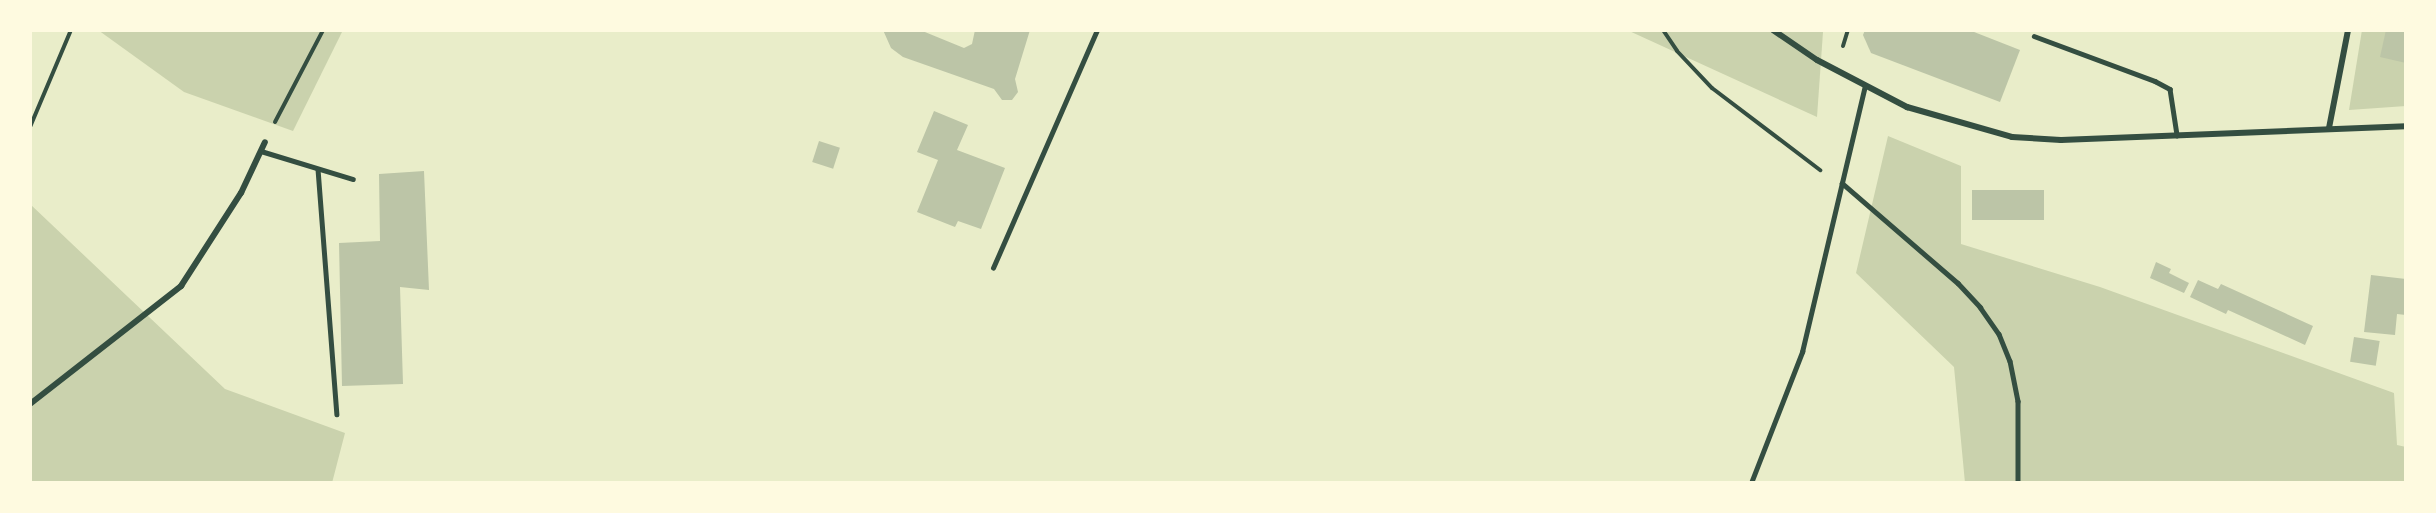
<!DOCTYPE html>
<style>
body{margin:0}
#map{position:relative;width:2436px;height:513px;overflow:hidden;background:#e9edc9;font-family:Cabin,sans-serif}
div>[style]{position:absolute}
.green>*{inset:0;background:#cad2ad}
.building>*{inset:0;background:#bcc5a7;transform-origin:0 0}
.path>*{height:4px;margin:-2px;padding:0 2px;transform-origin:2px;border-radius:2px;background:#344e41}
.service>*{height:4.5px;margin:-2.25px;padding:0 2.25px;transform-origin:2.25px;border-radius:2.25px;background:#344e41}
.minor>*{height:6px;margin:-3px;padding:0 3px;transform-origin:3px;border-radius:3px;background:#344e41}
span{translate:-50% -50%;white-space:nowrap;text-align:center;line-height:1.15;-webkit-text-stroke:6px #fefae0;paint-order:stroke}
.frame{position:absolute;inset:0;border:32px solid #fefae0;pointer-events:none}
</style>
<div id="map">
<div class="green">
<div style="clip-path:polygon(98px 30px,343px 30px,293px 131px,184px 92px)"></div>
<div style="clip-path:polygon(1627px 30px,1821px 30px,1823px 32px,1817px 117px)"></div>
<div style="clip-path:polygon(2362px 30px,2406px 30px,2406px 106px,2349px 110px)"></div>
<div style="clip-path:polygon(1888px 136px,1961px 166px,1961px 244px,2100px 287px,2394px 393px,2397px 445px,2406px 447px,2406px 483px,1965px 483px,1954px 367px,1856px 273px)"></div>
<div style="clip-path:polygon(30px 204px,225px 389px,345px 433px,332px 483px,30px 483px)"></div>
</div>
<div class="building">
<div style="clip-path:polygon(883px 30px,920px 30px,964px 48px,972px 44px,975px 30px,1030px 30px,1015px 79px,1018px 92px,1012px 100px,1002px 100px,994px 89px,903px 57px,891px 48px)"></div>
<div style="clip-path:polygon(1865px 30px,1969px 30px,2020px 50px,2000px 102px,1871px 53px,1863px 35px)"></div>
<div style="clip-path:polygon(2386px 30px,2406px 30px,2406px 63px,2380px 57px)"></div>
<div style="clip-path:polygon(934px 111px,968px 125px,957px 150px,1005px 168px,981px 229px,958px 221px,955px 227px,917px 212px,938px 160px,917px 152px)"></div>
<div style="left:819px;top:141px;width:22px;height:22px;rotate:18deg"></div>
<div style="clip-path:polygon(424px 171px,429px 290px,400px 287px,403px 384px,342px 386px,339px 243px,380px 241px,379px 174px)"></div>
<div style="left:2044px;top:190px;width:30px;height:72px;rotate:90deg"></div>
<div style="clip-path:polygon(2156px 262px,2171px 269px,2169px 273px,2189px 283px,2184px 293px,2150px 278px)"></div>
<div style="clip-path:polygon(2371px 275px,2406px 279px,2406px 315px,2397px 314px,2395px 335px,2364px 332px)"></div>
<div style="clip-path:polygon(2198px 280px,2218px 289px,2221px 284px,2313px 326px,2305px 345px,2228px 310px,2226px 314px,2190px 297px)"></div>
<div style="left:2354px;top:337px;width:26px;height:25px;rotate:9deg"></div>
</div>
<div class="path">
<div style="left:1663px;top:30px;width:25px;rotate:56deg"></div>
<div style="left:1677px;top:51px;width:51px;rotate:46.6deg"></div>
<div style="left:1712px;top:88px;width:136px;rotate:37.2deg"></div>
<div style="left:1843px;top:46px;width:17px;rotate:-73deg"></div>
<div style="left:275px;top:122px;width:104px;rotate:-62.4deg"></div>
<div style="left:30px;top:127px;width:105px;rotate:-67.1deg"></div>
</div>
<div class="service">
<div style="left:2034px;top:36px;width:129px;rotate:20.4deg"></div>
<div style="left:2155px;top:81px;width:17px;rotate:28deg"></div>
<div style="left:2170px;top:89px;width:47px;rotate:81.3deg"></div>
<div style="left:261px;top:151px;width:96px;rotate:16.9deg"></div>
<div style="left:318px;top:169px;width:246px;rotate:85.6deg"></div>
<div style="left:1842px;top:183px;width:153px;rotate:40.8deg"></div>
<div style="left:1958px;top:283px;width:33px;rotate:47deg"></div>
<div style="left:1980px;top:307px;width:33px;rotate:55deg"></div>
<div style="left:1999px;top:334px;width:29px;rotate:68deg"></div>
<div style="left:2010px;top:361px;width:41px;rotate:78.7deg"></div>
<div style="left:2018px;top:401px;width:82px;rotate:90deg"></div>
<div style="left:993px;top:268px;width:260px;rotate:-66.4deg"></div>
<div style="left:1751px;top:483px;width:141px;rotate:-68.7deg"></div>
<div style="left:1802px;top:352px;width:273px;rotate:-76.7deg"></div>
</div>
<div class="minor">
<div style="left:1773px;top:30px;width:53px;rotate:34.3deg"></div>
<div style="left:1817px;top:60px;width:102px;rotate:27.6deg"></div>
<div style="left:1907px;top:107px;width:109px;rotate:15.9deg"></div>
<div style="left:2012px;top:137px;width:49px;rotate:3.5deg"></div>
<div style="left:2061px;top:140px;width:345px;rotate:-2.3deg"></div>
<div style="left:2329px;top:128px;width:100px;rotate:-79deg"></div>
<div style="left:30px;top:404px;width:192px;rotate:-38deg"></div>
<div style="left:181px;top:286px;width:111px;rotate:-57.2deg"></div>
<div style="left:241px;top:193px;width:56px;rotate:-64.8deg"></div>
</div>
<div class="frame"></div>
</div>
